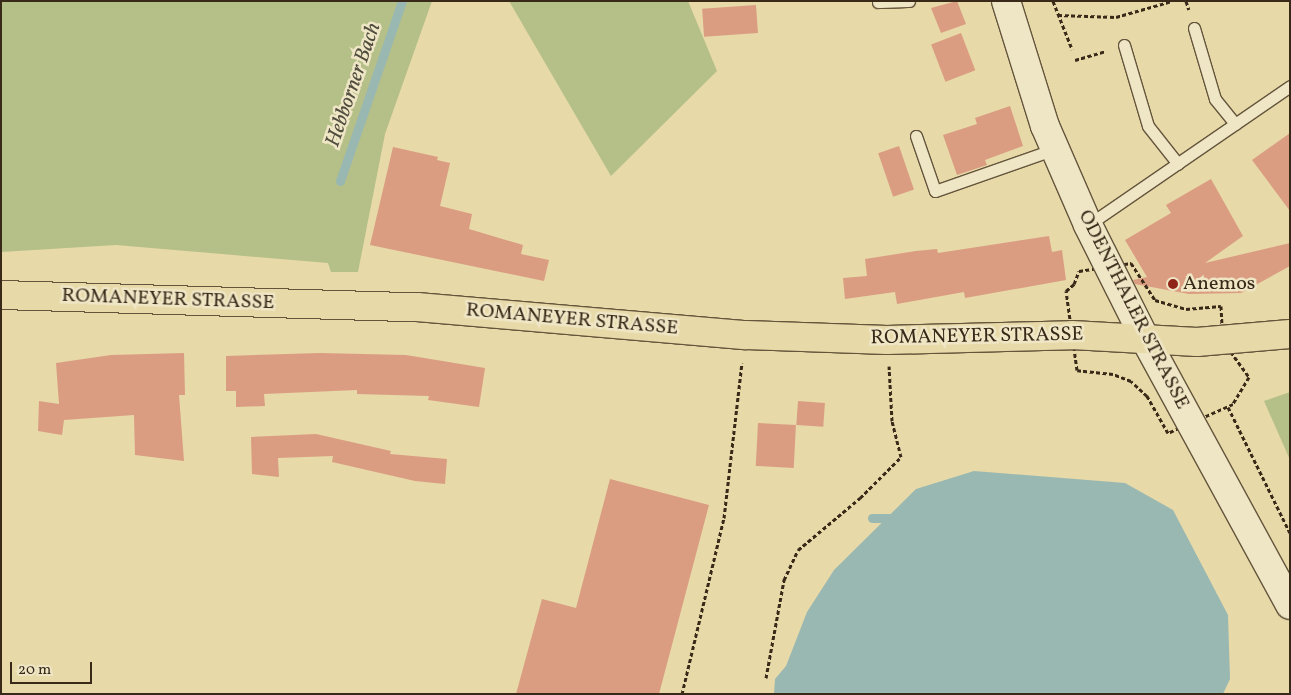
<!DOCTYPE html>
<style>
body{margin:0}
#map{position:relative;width:1291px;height:695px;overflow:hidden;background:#e7d9a8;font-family:Vollkorn,serif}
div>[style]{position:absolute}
.green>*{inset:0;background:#b5bf88}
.water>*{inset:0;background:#9ab8b2}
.stream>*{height:9px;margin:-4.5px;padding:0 4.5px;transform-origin:4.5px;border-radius:4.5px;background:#9ab8b2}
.building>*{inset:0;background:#db9d81;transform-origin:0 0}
.path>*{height:3px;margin-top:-1.5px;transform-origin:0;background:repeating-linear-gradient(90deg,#382918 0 4px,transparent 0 6.5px)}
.roads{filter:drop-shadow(1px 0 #64553c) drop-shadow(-1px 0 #64553c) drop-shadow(0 1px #64553c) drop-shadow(0 -1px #64553c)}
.lane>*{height:11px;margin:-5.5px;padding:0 5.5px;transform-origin:5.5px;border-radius:5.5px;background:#efe6c6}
.secondary>*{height:28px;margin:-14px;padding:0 14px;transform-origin:14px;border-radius:14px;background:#efe6c6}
.primary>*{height:28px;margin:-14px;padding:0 14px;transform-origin:14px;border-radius:14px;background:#e7d9a8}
.dots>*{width:14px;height:14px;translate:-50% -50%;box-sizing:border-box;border:2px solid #efe6c6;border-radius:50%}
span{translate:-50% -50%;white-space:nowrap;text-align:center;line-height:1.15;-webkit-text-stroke:5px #efe6c6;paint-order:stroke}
.poi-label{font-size:20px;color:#382918}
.left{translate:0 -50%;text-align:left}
.street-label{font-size:20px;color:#382918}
.water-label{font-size:21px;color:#504d3e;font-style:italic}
.frame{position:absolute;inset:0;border:2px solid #382918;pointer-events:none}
.scale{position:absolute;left:10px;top:662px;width:82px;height:22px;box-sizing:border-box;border:2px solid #382918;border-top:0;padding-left:6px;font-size:15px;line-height:18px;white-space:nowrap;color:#382918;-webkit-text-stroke:4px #efe6c6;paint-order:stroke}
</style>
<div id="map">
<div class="green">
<div style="clip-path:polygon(1px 1px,432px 1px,385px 134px,358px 272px,331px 272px,328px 263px,116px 245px,1px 252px)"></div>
<div style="clip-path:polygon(509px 1px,688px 1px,717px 71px,611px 176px)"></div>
<div style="clip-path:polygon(1290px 392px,1290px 460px,1264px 401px)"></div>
</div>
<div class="water">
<div style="clip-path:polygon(974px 471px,1125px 483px,1173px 510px,1228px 615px,1230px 679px,1223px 694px,774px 694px,775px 679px,786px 666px,807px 612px,834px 570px,916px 489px)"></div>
</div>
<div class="stream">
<div style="left:340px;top:181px;width:190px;rotate:-71deg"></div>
<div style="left:872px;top:518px;width:25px"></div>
</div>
<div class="building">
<div style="clip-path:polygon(957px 1px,966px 24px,941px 33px,931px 8px)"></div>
<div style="left:756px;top:5px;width:28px;height:54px;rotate:86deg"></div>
<div style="left:961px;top:33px;width:40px;height:32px;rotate:69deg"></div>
<div style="clip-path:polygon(1010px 106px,1023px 146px,985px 160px,987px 165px,957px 175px,943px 135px,977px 124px,975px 118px)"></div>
<div style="clip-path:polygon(1290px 133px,1290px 211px,1252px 160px)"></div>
<div style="left:899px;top:146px;width:46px;height:22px;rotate:71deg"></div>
<div style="clip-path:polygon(393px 147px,438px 157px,437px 160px,450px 163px,440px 206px,472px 214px,469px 229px,523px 245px,521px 254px,549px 260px,544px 281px,370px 245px)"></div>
<div style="clip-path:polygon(1211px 179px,1243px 236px,1205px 263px,1290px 243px,1290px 266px,1241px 293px,1189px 294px,1135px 284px,1133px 280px,1147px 277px,1125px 240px,1171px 213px,1166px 205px)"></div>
<div style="clip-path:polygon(1049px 236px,1052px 252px,1062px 250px,1066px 280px,965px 298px,964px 292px,897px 304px,895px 292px,845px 299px,843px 278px,867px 276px,865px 259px,916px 251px,937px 249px,938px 253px)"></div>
<div style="clip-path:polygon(184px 353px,185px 395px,179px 395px,184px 461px,135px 455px,134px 415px,64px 420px,62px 435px,38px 431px,39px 401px,59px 404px,56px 363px,111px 355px)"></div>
<div style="clip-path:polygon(320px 353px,406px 355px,485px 368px,479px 407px,428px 400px,429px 396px,357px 394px,357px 390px,264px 394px,265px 406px,236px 407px,236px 391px,226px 391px,226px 356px)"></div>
<div style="left:798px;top:401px;width:27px;height:24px;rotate:4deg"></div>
<div style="left:758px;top:423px;width:38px;height:43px;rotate:3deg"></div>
<div style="clip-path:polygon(316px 434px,391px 451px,390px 454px,447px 459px,445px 484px,415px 481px,332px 462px,333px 456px,278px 458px,279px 477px,252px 474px,251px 437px)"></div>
<div style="clip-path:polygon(610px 479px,709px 505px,659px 694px,516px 694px,542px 599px,576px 608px)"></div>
</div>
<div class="path">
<div style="left:1053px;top:1px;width:52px;rotate:68.4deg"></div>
<div style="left:1186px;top:1px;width:9px;rotate:72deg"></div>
<div style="left:1058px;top:15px;width:58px;rotate:2deg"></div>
<div style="left:1116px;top:17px;width:58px;rotate:-15.9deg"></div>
<div style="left:1075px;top:60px;width:32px;rotate:-16deg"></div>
<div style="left:1131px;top:263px;width:44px;rotate:57deg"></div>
<div style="left:1155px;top:300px;width:32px;rotate:16deg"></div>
<div style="left:1186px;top:309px;width:35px;rotate:-5deg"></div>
<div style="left:1221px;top:306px;width:35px;rotate:87deg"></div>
<div style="left:1223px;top:341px;width:44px;rotate:54.2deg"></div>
<div style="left:1249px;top:377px;width:31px;rotate:121deg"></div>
<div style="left:1233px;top:404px;width:71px;rotate:156deg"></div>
<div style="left:1168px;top:433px;width:43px;rotate:-119.6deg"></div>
<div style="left:1147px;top:396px;width:22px;rotate:-137deg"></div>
<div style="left:1131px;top:381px;width:19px;rotate:-159deg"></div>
<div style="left:1113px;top:374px;width:36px;rotate:-174deg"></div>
<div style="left:1077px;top:370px;width:80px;rotate:-97.9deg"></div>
<div style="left:1066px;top:291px;width:11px;rotate:-41deg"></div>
<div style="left:1074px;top:284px;width:14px;rotate:-69deg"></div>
<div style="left:1079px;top:271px;width:53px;rotate:-8.7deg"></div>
<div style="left:1228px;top:407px;width:140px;rotate:63.8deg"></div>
<div style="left:766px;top:678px;width:100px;rotate:-79.6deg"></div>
<div style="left:784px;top:580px;width:33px;rotate:-65deg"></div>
<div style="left:798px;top:550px;width:81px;rotate:-40deg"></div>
<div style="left:860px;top:498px;width:58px;rotate:-45deg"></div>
<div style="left:901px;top:457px;width:37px;rotate:-104deg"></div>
<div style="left:892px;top:421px;width:55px;rotate:-93.1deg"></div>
<div style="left:682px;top:694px;width:181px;rotate:-76.6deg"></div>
<div style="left:724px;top:518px;width:156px;rotate:-83.4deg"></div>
</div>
<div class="roads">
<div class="lane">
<div style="left:878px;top:2px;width:31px;rotate:-2deg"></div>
<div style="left:1194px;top:28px;width:74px;rotate:73.5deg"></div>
<div style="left:1215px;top:99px;width:32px;rotate:51deg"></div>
<div style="left:1124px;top:45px;width:84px;rotate:73.5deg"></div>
<div style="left:1148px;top:126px;width:48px;rotate:51.7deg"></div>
<div style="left:916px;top:136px;width:58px;rotate:70.9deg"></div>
<div style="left:935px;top:191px;width:127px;rotate:-19.3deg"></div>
<div style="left:1088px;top:225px;width:245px;rotate:-34.5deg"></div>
</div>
<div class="secondary">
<div style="left:1006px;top:1px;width:131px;rotate:72.7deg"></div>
<div style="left:1045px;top:126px;width:108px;rotate:66.5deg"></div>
<div style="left:1088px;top:225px;width:125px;rotate:63.4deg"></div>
<div style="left:1144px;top:337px;width:305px;rotate:61.4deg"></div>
</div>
<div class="primary">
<div style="left:1px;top:295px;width:416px;rotate:1.7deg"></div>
<div style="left:417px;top:307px;width:330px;rotate:4.9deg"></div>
<div style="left:746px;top:335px;width:141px;rotate:2deg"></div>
<div style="left:887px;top:340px;width:185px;rotate:-1.5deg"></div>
<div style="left:1072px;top:335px;width:125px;rotate:3.2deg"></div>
<div style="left:1197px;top:342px;width:93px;rotate:-4.9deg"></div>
</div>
</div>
<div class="dots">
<div style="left:1173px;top:284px;background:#8f2418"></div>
</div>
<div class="poi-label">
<span class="left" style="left:1183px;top:284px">Anemos</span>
</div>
<div class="street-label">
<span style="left:168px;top:300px;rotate:2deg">ROMANEYER STRASSE</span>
<span style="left:1133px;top:310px;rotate:63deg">ODENTHALER STRASSE</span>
<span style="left:572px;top:320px;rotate:5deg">ROMANEYER STRASSE</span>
<span style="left:977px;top:337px;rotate:-1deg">ROMANEYER STRASSE</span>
</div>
<div class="water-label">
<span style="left:354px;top:85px;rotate:-71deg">Hebborner Bach</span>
</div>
<div class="frame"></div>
<div class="scale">20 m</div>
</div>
